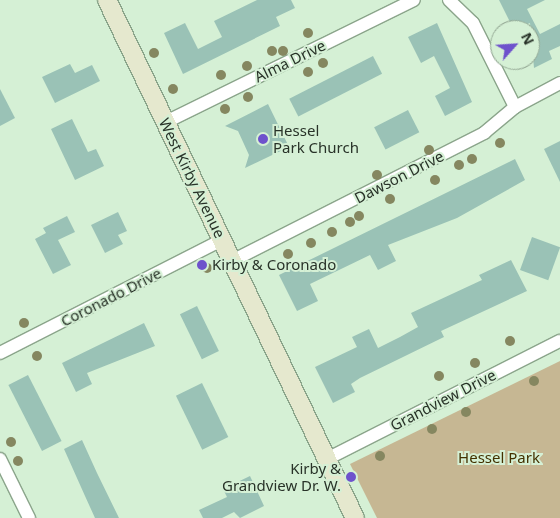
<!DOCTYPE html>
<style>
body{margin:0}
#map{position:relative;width:560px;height:518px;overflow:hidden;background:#d5f0d5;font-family:"Noto Sans",sans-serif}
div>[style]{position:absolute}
.green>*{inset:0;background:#c6b793}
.building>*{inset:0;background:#9ac2b6;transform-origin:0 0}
.roads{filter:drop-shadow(1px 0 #8ba58b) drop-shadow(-1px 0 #8ba58b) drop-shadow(0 1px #8ba58b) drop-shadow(0 -1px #8ba58b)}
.minor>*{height:12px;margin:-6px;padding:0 6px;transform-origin:6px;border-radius:6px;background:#fff}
.secondary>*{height:18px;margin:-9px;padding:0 9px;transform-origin:9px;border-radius:9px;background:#e5e8ce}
.trees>*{width:10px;height:10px;margin:-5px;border-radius:50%;background:#858760}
.dots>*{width:14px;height:14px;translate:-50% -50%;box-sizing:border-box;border:2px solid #d5f0d5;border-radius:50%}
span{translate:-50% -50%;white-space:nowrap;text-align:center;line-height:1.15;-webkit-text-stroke:4px #d5f0d5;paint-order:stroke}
.street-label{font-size:15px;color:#283228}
.poi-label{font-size:15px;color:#283228}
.left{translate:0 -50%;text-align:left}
.right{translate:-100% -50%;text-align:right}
.park-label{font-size:15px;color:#433100}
.north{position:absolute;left:490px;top:20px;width:50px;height:50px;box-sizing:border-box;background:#d5f0d5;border:1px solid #90a490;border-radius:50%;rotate:64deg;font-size:14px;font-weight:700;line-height:20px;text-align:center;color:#283228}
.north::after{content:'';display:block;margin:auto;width:18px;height:22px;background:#6e52cc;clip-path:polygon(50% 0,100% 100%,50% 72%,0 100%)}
</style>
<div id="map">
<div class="green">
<div style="clip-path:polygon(560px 361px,560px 518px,377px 518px,350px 464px)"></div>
</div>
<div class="building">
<div style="clip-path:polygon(257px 0,291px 0,295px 8px,276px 17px,280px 26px,183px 74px,164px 33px,185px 23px,198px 49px,222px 37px,214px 21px)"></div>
<div style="clip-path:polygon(499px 0,545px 0,527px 9px,540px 34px,560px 24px,560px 46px,549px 51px,552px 59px,534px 68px,530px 23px,514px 30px)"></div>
<div style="clip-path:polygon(437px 23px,472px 102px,445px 116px,435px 96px,450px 88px,434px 56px,421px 63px,408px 37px)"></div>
<div style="left:373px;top:56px;width:20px;height:94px;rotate:63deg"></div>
<div style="clip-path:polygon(70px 64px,75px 73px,92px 65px,100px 81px,55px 103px,42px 77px)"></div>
<div style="clip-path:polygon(0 89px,15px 118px,0 126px)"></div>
<div style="clip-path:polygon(268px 104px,289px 147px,245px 168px,249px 155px,238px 131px,225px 126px)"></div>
<div style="left:408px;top:110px;width:25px;height:38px;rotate:63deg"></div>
<div style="clip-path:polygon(72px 119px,88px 152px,96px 149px,104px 166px,75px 180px,51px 129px)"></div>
<div style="clip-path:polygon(560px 141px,560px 182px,544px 149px)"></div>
<div style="clip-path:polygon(515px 159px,525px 180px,457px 218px,388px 245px,396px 261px,378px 270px,370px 255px,310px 284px,318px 301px,297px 311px,279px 275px)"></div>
<div style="clip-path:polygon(118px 212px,127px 231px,118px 235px,123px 244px,105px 253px,91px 225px)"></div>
<div style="clip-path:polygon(67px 216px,75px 232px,58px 240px,71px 265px,53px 274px,35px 239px,46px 233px,43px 228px)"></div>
<div style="left:532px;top:237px;width:30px;height:35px;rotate:20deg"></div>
<div style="clip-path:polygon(511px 260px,527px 291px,441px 331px,444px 337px,360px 378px,351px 384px,355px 392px,333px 403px,315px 367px,357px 347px,352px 337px,369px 329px,378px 348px,400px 337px,418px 327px,411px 313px,482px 280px,479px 275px)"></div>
<div style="left:197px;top:306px;width:50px;height:19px;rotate:64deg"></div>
<div style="clip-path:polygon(144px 323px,155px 346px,87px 373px,92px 384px,76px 392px,62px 363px)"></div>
<div style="left:28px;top:375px;width:74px;height:22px;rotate:63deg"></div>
<div style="left:202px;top:383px;width:60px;height:29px;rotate:64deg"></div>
<div style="clip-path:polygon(82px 440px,97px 473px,119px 518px,95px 518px,85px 496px,64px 449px)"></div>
<div style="clip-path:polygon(250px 476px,264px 506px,240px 518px,234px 512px,222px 518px,203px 518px,199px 510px,227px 497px,223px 489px)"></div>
</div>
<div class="roads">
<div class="minor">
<div style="left:449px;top:0;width:33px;rotate:44deg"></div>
<div style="left:473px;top:23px;width:94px;rotate:63.4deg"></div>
<div style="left:166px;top:122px;width:276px;rotate:-26.2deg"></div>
<div style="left:232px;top:261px;width:283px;rotate:-26.9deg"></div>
<div style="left:484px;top:133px;width:40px;rotate:-40deg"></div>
<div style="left:515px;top:107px;width:51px;rotate:-28.1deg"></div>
<div style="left:0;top:353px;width:249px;rotate:-27deg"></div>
<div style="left:0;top:459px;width:66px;rotate:63.8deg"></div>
<div style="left:327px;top:459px;width:261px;rotate:-26.9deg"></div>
</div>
<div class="secondary">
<div style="left:107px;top:0;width:574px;rotate:64.42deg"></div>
</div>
</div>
<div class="trees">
<div style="left:308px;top:33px"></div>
<div style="left:272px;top:51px"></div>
<div style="left:283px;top:51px"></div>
<div style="left:154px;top:53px"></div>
<div style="left:323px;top:63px"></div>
<div style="left:247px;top:66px"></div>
<div style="left:308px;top:72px"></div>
<div style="left:221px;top:75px"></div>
<div style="left:173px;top:89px"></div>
<div style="left:248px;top:97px"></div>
<div style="left:225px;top:109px"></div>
<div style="left:500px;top:143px"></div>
<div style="left:429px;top:150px"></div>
<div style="left:472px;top:159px"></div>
<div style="left:459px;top:165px"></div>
<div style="left:377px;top:175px"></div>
<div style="left:435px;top:180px"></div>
<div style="left:390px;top:199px"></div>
<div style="left:359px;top:216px"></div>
<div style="left:350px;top:222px"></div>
<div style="left:332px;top:232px"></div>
<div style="left:311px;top:243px"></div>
<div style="left:288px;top:254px"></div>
<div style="left:207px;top:268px"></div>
<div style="left:24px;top:323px"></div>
<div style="left:510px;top:341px"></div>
<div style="left:37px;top:356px"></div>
<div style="left:475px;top:363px"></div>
<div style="left:439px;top:376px"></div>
<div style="left:534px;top:381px"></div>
<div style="left:466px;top:412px"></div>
<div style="left:432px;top:429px"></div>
<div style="left:11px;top:442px"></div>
<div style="left:380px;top:456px"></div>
<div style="left:18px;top:461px"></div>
</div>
<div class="dots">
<div style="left:263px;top:139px;background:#6e52cc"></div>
<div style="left:202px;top:265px;background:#6e52cc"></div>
<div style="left:351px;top:477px;background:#6e52cc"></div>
</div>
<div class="street-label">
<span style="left:290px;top:61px;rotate:-26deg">Alma Drive</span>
<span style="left:399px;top:177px;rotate:-27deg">Dawson Drive</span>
<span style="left:192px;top:178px;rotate:64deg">West Kirby Avenue</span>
<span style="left:111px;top:297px;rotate:-27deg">Coronado Drive</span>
<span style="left:443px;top:400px;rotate:-27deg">Grandview Drive</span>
</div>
<div class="poi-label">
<span class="left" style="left:273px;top:139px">Hessel<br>Park Church</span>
<span class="left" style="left:212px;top:265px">Kirby &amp; Coronado</span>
<span class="right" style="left:341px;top:477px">Kirby &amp;<br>Grandview Dr. W.</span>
</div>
<div class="park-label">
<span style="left:499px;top:458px">Hessel Park</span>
</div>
<div class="north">N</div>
</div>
